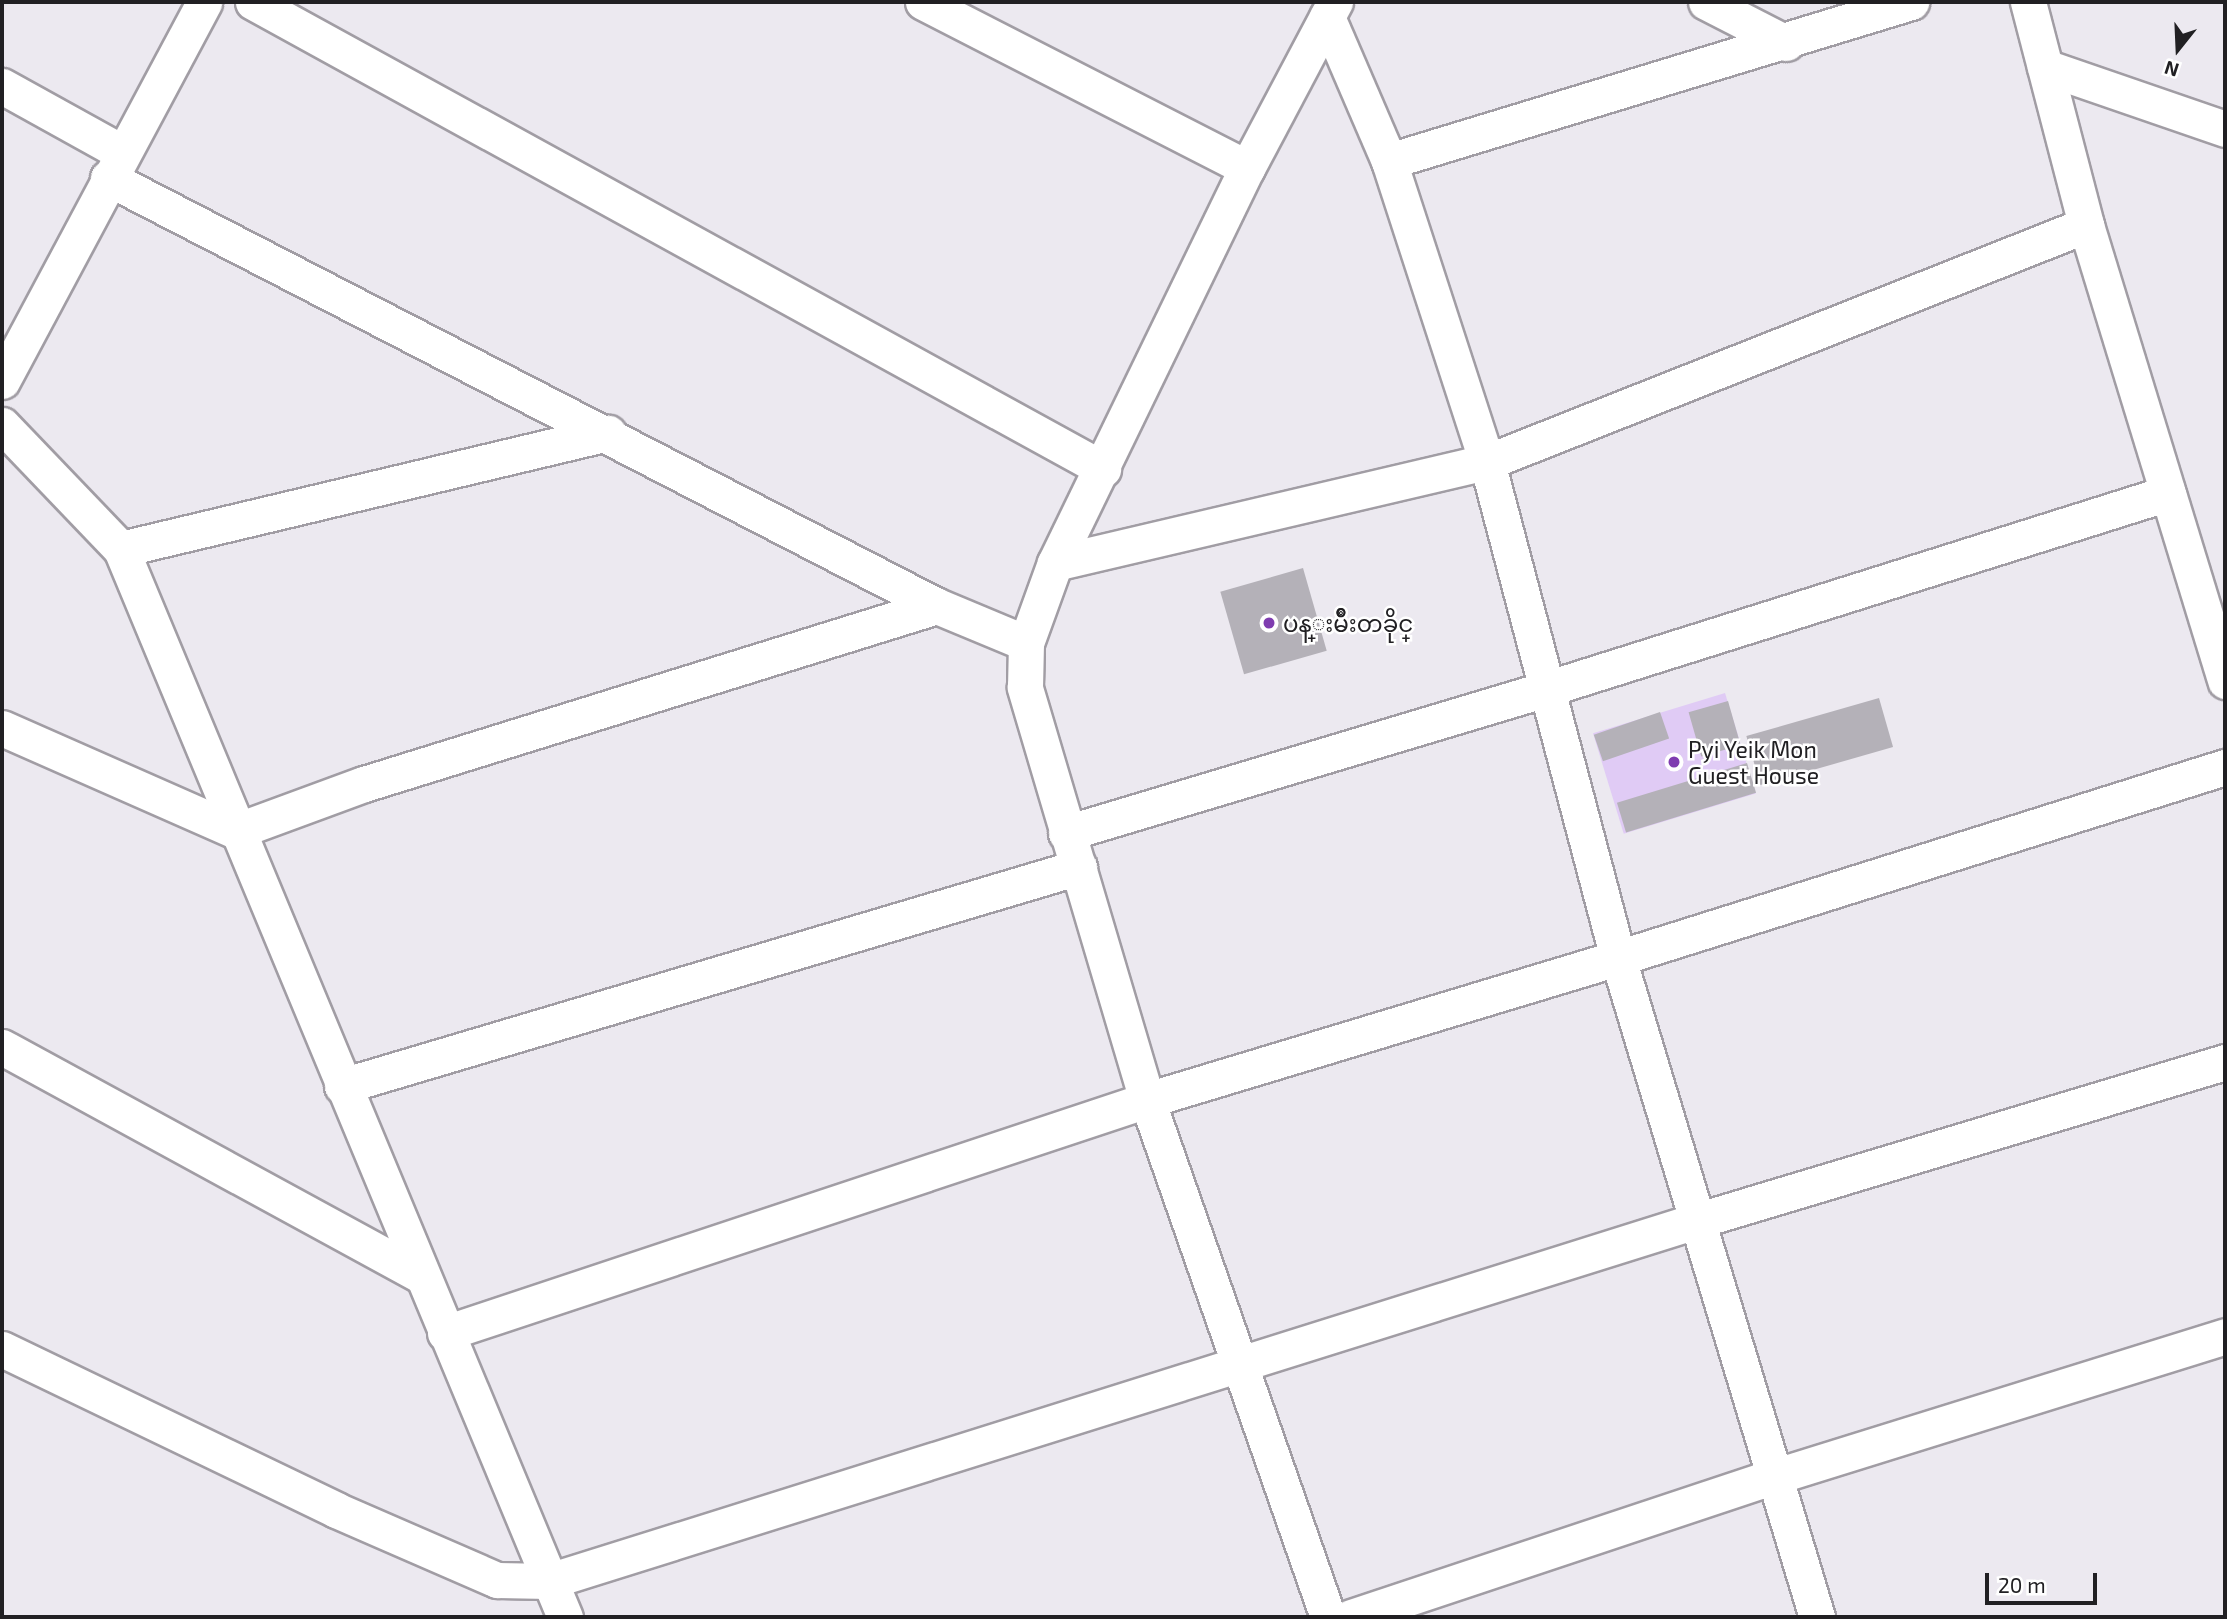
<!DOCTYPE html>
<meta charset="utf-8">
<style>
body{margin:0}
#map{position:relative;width:2227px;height:1619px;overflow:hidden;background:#ece9f0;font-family:"Exo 2","Noto Sans Myanmar",sans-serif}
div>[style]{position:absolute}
.green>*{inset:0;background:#e0cbf5;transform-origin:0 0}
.building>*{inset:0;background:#b4b1b8;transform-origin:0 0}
.roads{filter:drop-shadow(2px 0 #a19da4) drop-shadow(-2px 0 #a19da4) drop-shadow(0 2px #a19da4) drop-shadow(0 -2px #a19da4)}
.minor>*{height:35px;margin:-17.5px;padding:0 17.5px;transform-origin:17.5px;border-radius:17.5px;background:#fff}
.dots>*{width:19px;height:19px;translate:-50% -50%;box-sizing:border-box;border:4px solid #fff;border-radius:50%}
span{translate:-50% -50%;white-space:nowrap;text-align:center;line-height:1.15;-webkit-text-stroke:5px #fff;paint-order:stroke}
.poi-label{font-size:23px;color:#212023}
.left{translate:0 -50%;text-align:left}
.frame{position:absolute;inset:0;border:4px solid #212023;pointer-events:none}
.north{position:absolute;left:2143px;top:14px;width:70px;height:70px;-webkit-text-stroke:5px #fff;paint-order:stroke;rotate:198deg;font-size:19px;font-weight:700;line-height:28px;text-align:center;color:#212023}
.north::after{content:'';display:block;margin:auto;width:24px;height:32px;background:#212023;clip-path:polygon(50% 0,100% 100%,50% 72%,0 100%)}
.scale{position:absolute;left:1985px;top:1573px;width:112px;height:32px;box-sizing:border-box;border:4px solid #212023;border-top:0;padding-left:9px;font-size:21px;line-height:24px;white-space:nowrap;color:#212023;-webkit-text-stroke:5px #fff;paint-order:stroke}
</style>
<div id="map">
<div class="green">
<div style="left:1725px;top:693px;width:105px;height:138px;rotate:73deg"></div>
</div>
<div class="building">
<div style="left:1303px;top:568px;width:86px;height:86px;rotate:74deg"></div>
<div style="left:1879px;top:698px;width:51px;height:138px;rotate:74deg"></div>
<div style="left:1728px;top:701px;width:46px;height:41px;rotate:74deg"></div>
<div style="left:1660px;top:712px;width:28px;height:70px;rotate:71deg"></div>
<div style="left:1747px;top:763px;width:31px;height:136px;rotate:73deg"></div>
</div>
<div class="roads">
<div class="minor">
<div style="left:253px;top:2px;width:970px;rotate:28.78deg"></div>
<div style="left:923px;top:2px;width:364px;rotate:27.1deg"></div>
<div style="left:1706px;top:2px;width:90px;rotate:27.1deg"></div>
<div style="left:2028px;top:2px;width:230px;rotate:75.4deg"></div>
<div style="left:2086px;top:225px;width:477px;rotate:73deg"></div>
<div style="left:1327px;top:17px;width:157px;rotate:66.7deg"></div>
<div style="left:1389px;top:161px;width:317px;rotate:72deg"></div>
<div style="left:1487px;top:462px;width:513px;rotate:75.21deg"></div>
<div style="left:1618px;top:958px;width:688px;rotate:73.2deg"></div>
<div style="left:2045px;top:67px;width:190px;rotate:19deg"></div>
<div style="left:2px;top:86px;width:136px;rotate:29deg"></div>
<div style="left:1389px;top:161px;width:546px;rotate:-16.94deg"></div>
<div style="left:108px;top:178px;width:933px;rotate:27.31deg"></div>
<div style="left:937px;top:606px;width:96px;rotate:22.6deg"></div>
<div style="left:2px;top:381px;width:429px;rotate:-61.9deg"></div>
<div style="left:2px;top:425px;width:172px;rotate:46.2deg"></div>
<div style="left:121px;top:549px;width:1157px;rotate:67.43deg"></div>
<div style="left:121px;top:549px;width:501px;rotate:-13.4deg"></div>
<div style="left:1055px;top:563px;width:444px;rotate:-13.2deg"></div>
<div style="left:1487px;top:462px;width:644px;rotate:-21.59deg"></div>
<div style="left:2px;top:728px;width:256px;rotate:23.8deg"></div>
<div style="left:236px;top:831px;width:136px;rotate:-20.2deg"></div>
<div style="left:364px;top:784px;width:600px;rotate:-17.26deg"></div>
<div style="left:1066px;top:833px;width:501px;rotate:-16.7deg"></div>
<div style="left:1546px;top:689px;width:652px;rotate:-17.49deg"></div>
<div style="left:2px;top:1047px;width:477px;rotate:28.6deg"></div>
<div style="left:342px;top:1086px;width:769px;rotate:-16.55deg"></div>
<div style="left:445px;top:1333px;width:740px;rotate:-18.36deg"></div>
<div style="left:1147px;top:1100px;width:492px;rotate:-16.8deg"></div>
<div style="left:1618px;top:958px;width:636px;rotate:-17.47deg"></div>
<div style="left:2px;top:1349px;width:371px;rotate:25.7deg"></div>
<div style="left:336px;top:1510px;width:176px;rotate:23.5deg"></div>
<div style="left:497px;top:1580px;width:52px;rotate:1.1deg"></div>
<div style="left:549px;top:1581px;width:1205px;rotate:-17.43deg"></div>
<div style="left:1699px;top:1220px;width:549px;rotate:-16.72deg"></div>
<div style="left:1328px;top:1617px;width:548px;rotate:-109.29deg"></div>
<div style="left:1147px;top:1100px;width:431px;rotate:-106.5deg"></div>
<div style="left:1025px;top:687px;width:44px;rotate:-88.7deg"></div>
<div style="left:1026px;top:643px;width:85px;rotate:-70.1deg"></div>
<div style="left:1055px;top:563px;width:439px;rotate:-64.1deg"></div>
<div style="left:1247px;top:168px;width:188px;rotate:-62.1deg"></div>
<div style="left:1351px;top:1617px;width:445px;rotate:-18.4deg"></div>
<div style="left:1773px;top:1477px;width:473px;rotate:-17.3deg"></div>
</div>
</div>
<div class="dots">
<div style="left:1269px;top:623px;background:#7f3cb0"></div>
<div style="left:1674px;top:762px;background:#7f3cb0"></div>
</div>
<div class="poi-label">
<span class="left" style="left:1283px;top:623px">ပန္းမ်ိဳးတခိုင္</span>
<span class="left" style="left:1688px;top:762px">Pyi Yeik Mon<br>Guest House</span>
</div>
<div class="frame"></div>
<div class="north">N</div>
<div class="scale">20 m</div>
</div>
